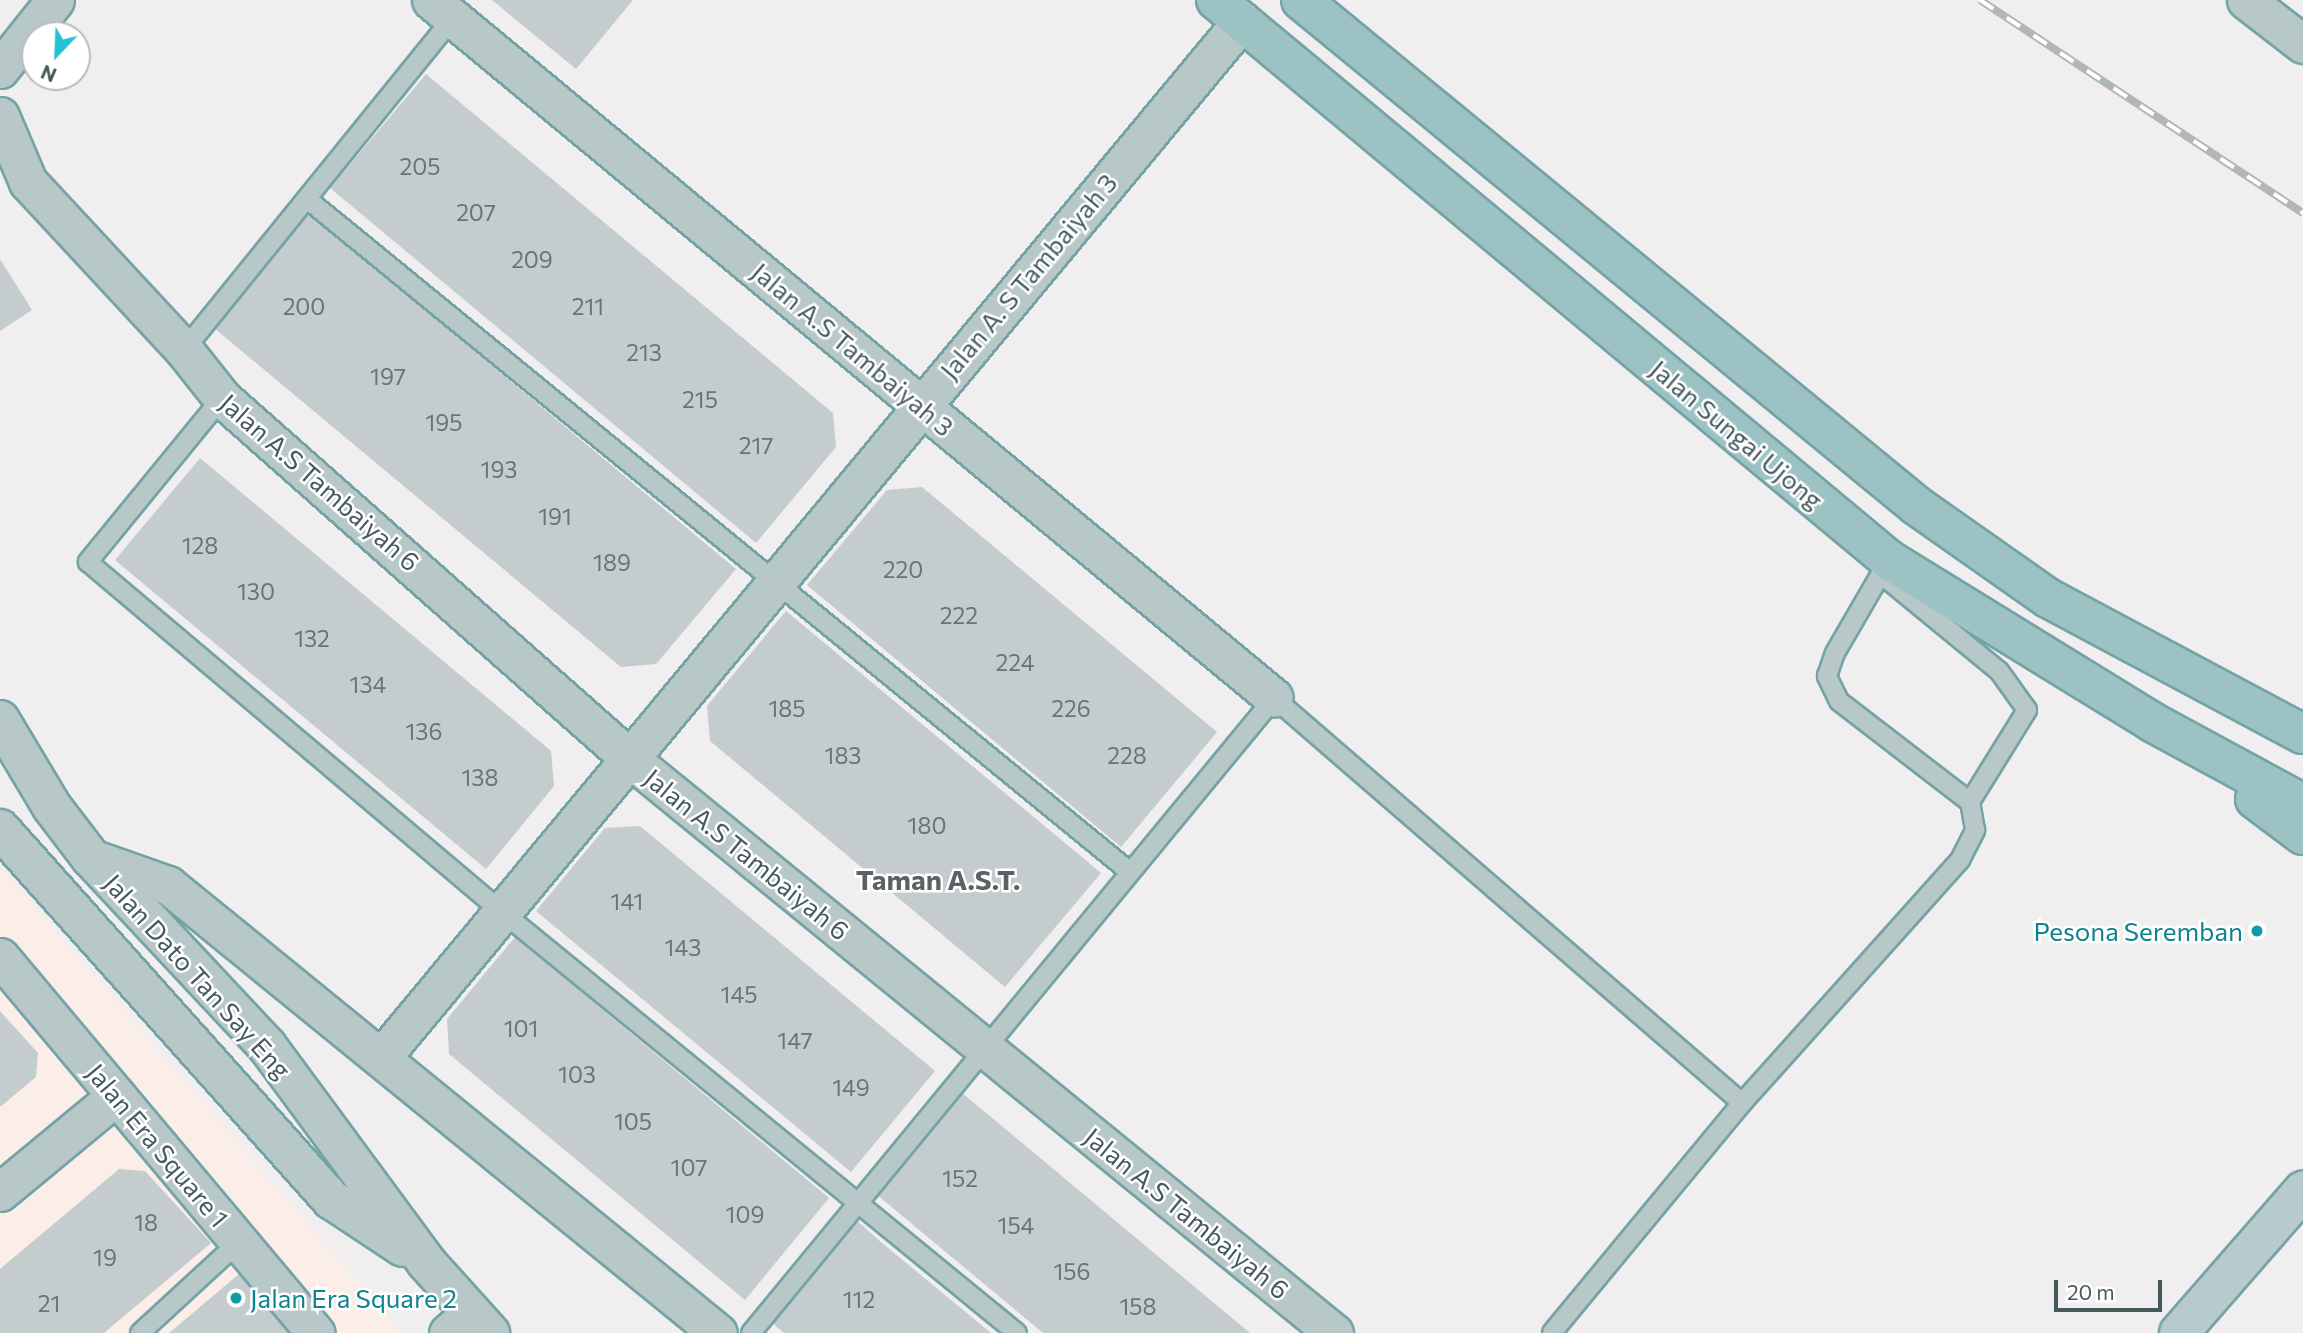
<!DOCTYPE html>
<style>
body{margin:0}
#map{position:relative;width:2303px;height:1333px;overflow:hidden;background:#f1eeef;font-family:Commissioner,sans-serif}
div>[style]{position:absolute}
.commercial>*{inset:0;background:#fbede8}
.building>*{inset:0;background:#c5ccce}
.roads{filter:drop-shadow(2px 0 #74a3a6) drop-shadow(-2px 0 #74a3a6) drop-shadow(0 2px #74a3a6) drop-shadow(0 -2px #74a3a6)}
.service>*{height:18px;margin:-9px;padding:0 9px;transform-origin:9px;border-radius:9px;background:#b8c7c8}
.minor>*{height:37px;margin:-18.5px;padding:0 18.5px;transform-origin:18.5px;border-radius:18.5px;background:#b8c7c8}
.tertiary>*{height:38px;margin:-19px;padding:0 19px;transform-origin:19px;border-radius:19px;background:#b8c7c8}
.secondary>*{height:38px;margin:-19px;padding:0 19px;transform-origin:19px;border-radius:19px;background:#b8cbcc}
.trunk>*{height:38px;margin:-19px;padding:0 19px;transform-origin:19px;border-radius:19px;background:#9cc2c3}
.rail>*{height:8px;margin-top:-4px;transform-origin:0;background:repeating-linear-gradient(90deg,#fff 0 16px,#b1b7b8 0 32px);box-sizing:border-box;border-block:2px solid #b1b7b8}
.dots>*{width:19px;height:19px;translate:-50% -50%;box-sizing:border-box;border:4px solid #fff;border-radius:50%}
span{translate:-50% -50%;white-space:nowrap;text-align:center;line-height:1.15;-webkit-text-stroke:5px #fff;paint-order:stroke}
.number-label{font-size:23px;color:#667678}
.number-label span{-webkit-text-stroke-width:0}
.street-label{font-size:26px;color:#475a5b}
.culture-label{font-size:26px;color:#0d838f}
.right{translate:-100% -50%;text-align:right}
.left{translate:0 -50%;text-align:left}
.neighbourhood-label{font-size:28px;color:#5b6263;font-weight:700}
.north{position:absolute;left:21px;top:21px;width:70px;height:70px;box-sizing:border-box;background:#fff;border:2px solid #b5bdbd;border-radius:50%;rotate:203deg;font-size:19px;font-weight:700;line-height:28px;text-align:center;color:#475a5b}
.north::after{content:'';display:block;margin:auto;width:24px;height:32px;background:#23c3d6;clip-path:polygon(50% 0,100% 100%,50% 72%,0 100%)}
.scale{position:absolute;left:2054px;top:1280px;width:108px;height:32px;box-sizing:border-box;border:4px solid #475a5b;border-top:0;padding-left:9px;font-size:21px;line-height:24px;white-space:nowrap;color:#475a5b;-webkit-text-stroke:5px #fff;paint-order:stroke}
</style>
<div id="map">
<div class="commercial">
<div style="clip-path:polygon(0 867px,401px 1333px,0 1333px)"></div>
</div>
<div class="building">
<div style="clip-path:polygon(492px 0,633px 0,576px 69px)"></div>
<div style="clip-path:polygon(426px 74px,833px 413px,836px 447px,756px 543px,330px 188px)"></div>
<div style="clip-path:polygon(309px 213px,736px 569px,656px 664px,621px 667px,214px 328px)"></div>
<div style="clip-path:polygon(0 259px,32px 310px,0 331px)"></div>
<div style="clip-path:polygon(200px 458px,551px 751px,554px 786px,486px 869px,115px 560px)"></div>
<div style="clip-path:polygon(922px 487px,1217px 732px,1121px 847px,807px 585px,887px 490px)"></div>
<div style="clip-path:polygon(786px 611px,1101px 873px,1005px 987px,710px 741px,707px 706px)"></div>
<div style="clip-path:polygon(640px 826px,935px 1071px,851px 1172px,536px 911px,605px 828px)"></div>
<div style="clip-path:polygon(515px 937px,829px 1198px,745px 1300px,449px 1054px,447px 1019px)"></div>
<div style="clip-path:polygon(0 1011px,38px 1053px,36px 1077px,0 1107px)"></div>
<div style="clip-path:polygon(961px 1092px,1250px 1333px,1043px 1333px,876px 1194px)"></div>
<div style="clip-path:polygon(119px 1169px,145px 1171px,211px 1243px,104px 1333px,0 1333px,0 1269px)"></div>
<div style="clip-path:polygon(855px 1219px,882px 1243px,991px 1333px,784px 1333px,770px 1321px)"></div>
<div style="clip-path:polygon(239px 1274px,292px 1333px,169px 1333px)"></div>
</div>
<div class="roads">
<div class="service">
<div style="left:307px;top:199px;width:1063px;rotate:39.27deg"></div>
<div style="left:184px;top:350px;width:427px;rotate:-51deg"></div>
<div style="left:222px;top:398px;width:212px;rotate:129.3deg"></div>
<div style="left:88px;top:562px;width:542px;rotate:40.21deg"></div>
<div style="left:502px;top:912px;width:665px;rotate:39.27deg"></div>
<div style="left:1882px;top:575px;width:151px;rotate:39.4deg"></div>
<div style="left:1999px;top:671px;width:48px;rotate:54.3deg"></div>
<div style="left:2027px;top:710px;width:108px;rotate:121.8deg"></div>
<div style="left:1742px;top:1103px;width:326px;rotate:-48.1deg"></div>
<div style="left:1960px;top:860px;width:34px;rotate:-63deg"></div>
<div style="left:1975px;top:830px;width:28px;rotate:-100deg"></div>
<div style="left:1970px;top:802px;width:165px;rotate:-142.4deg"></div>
<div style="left:1839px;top:701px;width:28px;rotate:-116deg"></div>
<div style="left:1827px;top:676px;width:24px;rotate:-71deg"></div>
<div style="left:1835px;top:653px;width:108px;rotate:-59.9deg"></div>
<div style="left:140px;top:1333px;width:134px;rotate:-42.6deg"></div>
<div style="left:751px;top:1333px;width:823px;rotate:-50.52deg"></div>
<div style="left:1274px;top:698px;width:619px;rotate:40.87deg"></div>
<div style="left:1742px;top:1103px;width:298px;rotate:129.6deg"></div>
</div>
<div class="minor">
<div style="left:431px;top:0;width:1094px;rotate:39.62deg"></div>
<div style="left:2246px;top:0;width:72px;rotate:37.7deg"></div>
<div style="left:0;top:69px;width:88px;rotate:-51.4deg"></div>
<div style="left:0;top:116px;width:72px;rotate:67deg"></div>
<div style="left:28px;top:182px;width:229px;rotate:47.1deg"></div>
<div style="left:184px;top:350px;width:61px;rotate:51.6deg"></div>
<div style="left:222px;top:398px;width:543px;rotate:41.49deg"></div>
<div style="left:629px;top:758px;width:910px;rotate:39.2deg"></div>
<div style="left:91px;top:858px;width:82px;rotate:19.3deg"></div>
<div style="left:168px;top:885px;width:709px;rotate:39.16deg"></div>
<div style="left:0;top:957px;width:491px;rotate:50deg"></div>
<div style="left:381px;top:1058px;width:1348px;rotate:-50.3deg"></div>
<div style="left:0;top:1192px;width:151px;rotate:-39.6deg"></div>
<div style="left:448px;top:1333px;width:30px;rotate:-41deg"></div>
</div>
<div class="tertiary">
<div style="left:0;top:720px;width:101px;rotate:59.1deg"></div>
<div style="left:52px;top:807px;width:64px;rotate:52.6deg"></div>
<div style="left:91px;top:858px;width:258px;rotate:46.9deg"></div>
<div style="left:267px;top:1046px;width:268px;rotate:53.6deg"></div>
<div style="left:426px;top:1262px;width:96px;rotate:48deg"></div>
<div style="left:0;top:829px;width:498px;rotate:48.2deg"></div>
<div style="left:332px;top:1200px;width:85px;rotate:33.5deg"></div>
</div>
<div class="secondary">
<div style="left:2179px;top:1333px;width:189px;rotate:-48.9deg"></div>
</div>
<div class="trunk">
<div style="left:1216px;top:0;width:876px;rotate:39.76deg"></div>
<div style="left:1889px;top:560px;width:309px;rotate:31.6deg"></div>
<div style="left:2152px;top:722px;width:172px;rotate:28.5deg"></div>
<div style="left:1301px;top:0;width:797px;rotate:39.4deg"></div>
<div style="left:1917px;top:506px;width:160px;rotate:35.1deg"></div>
<div style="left:2048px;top:598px;width:289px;rotate:28.1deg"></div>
<div style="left:2255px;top:799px;width:60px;rotate:36.9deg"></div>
</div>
</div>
<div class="rail">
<div style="left:1980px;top:0;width:387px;rotate:33.4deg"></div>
</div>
<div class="dots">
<div style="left:2257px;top:931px;background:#0f9aa8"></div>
<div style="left:236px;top:1298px;background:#0f9aa8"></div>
</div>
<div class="number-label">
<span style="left:420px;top:166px">205</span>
<span style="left:476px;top:212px">207</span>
<span style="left:532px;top:259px">209</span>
<span style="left:304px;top:306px">200</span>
<span style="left:588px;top:306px">211</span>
<span style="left:644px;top:352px">213</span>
<span style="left:388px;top:376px">197</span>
<span style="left:700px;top:399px">215</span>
<span style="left:444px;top:422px">195</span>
<span style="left:756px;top:445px">217</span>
<span style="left:499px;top:469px">193</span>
<span style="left:555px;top:516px">191</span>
<span style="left:200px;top:545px">128</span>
<span style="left:612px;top:562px">189</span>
<span style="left:903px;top:569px">220</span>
<span style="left:256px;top:591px">130</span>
<span style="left:959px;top:615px">222</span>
<span style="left:312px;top:638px">132</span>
<span style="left:1015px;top:662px">224</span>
<span style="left:368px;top:684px">134</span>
<span style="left:787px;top:708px">185</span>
<span style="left:1071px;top:708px">226</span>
<span style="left:424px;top:731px">136</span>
<span style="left:843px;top:755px">183</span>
<span style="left:1127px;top:755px">228</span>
<span style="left:480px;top:777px">138</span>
<span style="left:927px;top:825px">180</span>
<span style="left:627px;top:901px">141</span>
<span style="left:683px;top:947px">143</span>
<span style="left:739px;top:994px">145</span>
<span style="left:521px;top:1028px">101</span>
<span style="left:795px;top:1040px">147</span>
<span style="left:577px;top:1074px">103</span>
<span style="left:851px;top:1087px">149</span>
<span style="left:633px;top:1121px">105</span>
<span style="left:689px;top:1167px">107</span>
<span style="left:960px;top:1178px">152</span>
<span style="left:745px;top:1214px">109</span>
<span style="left:146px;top:1222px">18</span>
<span style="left:1016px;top:1225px">154</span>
<span style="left:105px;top:1257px">19</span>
<span style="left:1072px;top:1271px">156</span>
<span style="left:859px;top:1299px">112</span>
<span style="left:49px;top:1303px">21</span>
<span style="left:1138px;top:1306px">158</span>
</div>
<div class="street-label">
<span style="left:1028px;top:276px;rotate:-50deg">Jalan A. S Tambaiyah 3</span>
<span style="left:853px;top:349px;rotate:40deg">Jalan A.S Tambaiyah 3</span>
<span style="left:1737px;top:434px;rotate:40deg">Jalan Sungai Ujong</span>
<span style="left:320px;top:482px;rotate:41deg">Jalan A.S Tambaiyah 6</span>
<span style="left:747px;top:854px;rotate:39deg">Jalan A.S Tambaiyah 6</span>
<span style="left:198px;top:976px;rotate:48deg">Jalan Dato Tan Say Eng</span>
<span style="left:158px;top:1145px;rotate:50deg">Jalan Era Square 1</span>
<span style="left:1187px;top:1213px;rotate:39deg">Jalan A.S Tambaiyah 6</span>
</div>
<div class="culture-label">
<span class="right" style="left:2243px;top:931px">Pesona Seremban</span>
<span class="left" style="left:250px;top:1298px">Jalan Era Square 2</span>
</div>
<div class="neighbourhood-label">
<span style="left:938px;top:879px">Taman A.S.T.</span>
</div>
<div class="north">N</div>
<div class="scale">20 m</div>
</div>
